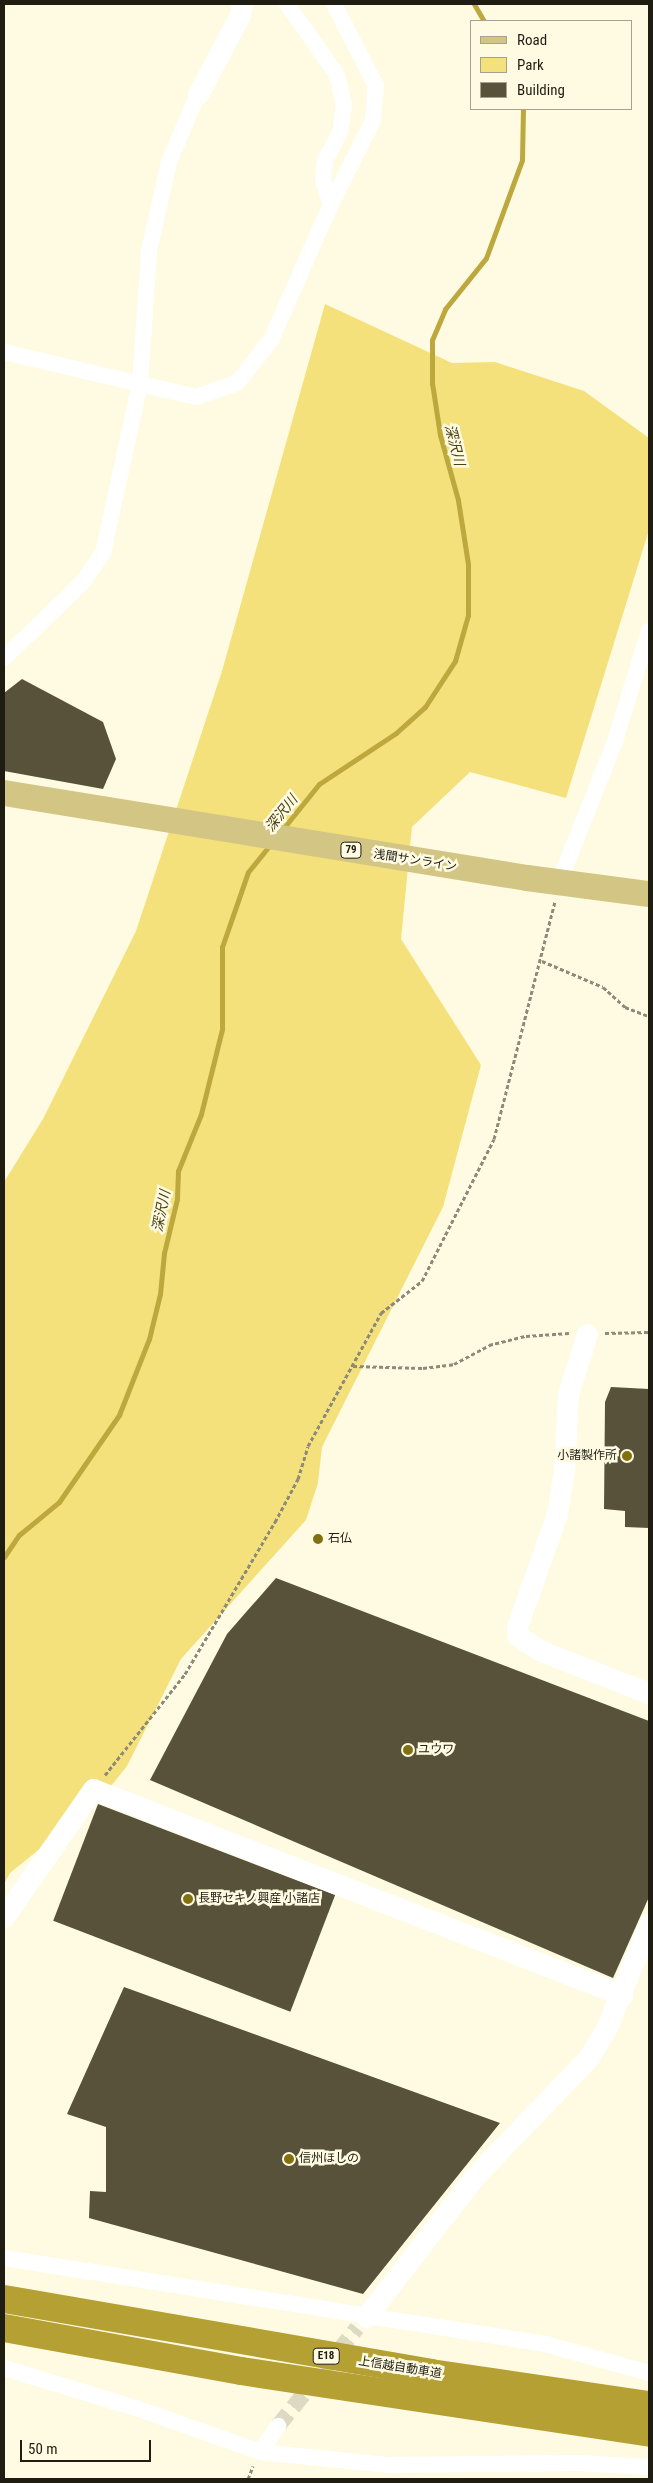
<!DOCTYPE html>
<meta charset="utf-8">
<style>
body{margin:0}
#map{position:relative;width:653px;height:2483px;overflow:hidden;background:#fffbe3;font-family:"Roboto Condensed","Noto Sans JP",sans-serif}
div>[style]{position:absolute}
.green>*{inset:0;background:#f5e17c}
.stream>*{height:5px;margin:-2.5px;padding:0 2.5px;transform-origin:2.5px;border-radius:2.5px;background:#bda83e}
.building>*{inset:0;background:#575239;transform-origin:0 0}
.minor-tunnel>*{height:16px;margin-top:-8px;transform-origin:0;background:repeating-linear-gradient(90deg,#dddac4 0 16px,transparent 0 24px)}
.path>*{height:3px;margin-top:-1.5px;transform-origin:0;background:repeating-linear-gradient(90deg,#8e8a7a 0 4px,transparent 0 6.5px)}
.minor>*{height:16px;margin:-8px;padding:0 8px;transform-origin:8px;border-radius:8px;background:#fff}
.tertiary>*{height:21px;margin:-10.5px;padding:0 10.5px;transform-origin:10.5px;border-radius:10.5px;background:#fff}
.primary>*{height:26px;margin:-13px;padding:0 13px;transform-origin:13px;border-radius:13px;background:#d3c685}
.motorway>*{height:28px;margin:-14px;padding:0 14px;transform-origin:14px;border-radius:14px;background:#b5a034}
.dots>*{width:14px;height:14px;translate:-50% -50%;box-sizing:border-box;border:2px solid #fffbe3;border-radius:50%}
span{translate:-50% -50%;white-space:nowrap;text-align:center;line-height:1.15;-webkit-text-stroke:5px #fffbe3;paint-order:stroke}
.shield-label span{padding:1px 4px;background:#fffbe3;border:1px solid;border-radius:4px;-webkit-text-stroke-width:0}
.shield-label{font-size:11px;color:#1f1c12;font-weight:700}
.street-label{font-size:12px;color:#1f1c12}
.poi-label{font-size:12px;color:#1f1c12}
.right{translate:-100% -50%;text-align:right}
.left{translate:0 -50%;text-align:left}
.water-label{font-size:14px;color:#494014;font-style:italic}
.frame{position:absolute;inset:0;border:5px solid #1f1c12;pointer-events:none}
.legend{position:absolute;left:470px;top:20px;width:162px;height:90px;box-sizing:border-box;background:#fffbe3;border:1px solid #a5a28f;margin:0;padding:6px 9px;list-style:none;font-size:15px;color:#1f1c12}
.legend li{display:flex;align-items:center;gap:10px;height:25px}
.legend b{width:25px;border:1px solid #a5a28f}
.scale{position:absolute;left:20px;top:2440px;width:131px;height:22px;box-sizing:border-box;border:2px solid #1f1c12;border-top:0;padding-left:6px;font-size:15px;line-height:18px;white-space:nowrap;color:#1f1c12;-webkit-text-stroke:4px #fffbe3;paint-order:stroke}
</style>
<div id="map">
<div class="green">
<div style="clip-path:polygon(325px 304px,452px 363px,495px 362px,584px 391px,649px 438px,649px 530px,566px 798px,470px 772px,412px 827px,401px 939px,481px 1065px,443px 1207px,322px 1447px,318px 1483px,306px 1520px,181px 1659px,127px 1766px,100px 1800px,10px 1873px,4px 1884px,4px 1182px,43px 1119px,136px 931px,222px 671px)"></div>
</div>
<div class="stream">
<div style="left:474px;top:4px;width:20px;rotate:60deg"></div>
<div style="left:282px;top:830px;width:59px;rotate:-51.2deg"></div>
<div style="left:319px;top:784px;width:92px;rotate:-33.5deg"></div>
<div style="left:396px;top:733px;width:39px;rotate:-42deg"></div>
<div style="left:425px;top:707px;width:55px;rotate:-56.9deg"></div>
<div style="left:455px;top:661px;width:48px;rotate:-74.2deg"></div>
<div style="left:468px;top:615px;width:51px;rotate:-90deg"></div>
<div style="left:468px;top:564px;width:65px;rotate:-98.9deg"></div>
<div style="left:458px;top:500px;width:67px;rotate:-105.5deg"></div>
<div style="left:440px;top:435px;width:53px;rotate:-98.7deg"></div>
<div style="left:432px;top:383px;width:43px;rotate:-90deg"></div>
<div style="left:432px;top:340px;width:34px;rotate:-67deg"></div>
<div style="left:445px;top:309px;width:65px;rotate:-51.2deg"></div>
<div style="left:486px;top:258px;width:104px;rotate:-69.8deg"></div>
<div style="left:522px;top:160px;width:51px;rotate:-88.9deg"></div>
<div style="left:4px;top:1557px;width:27px;rotate:-56deg"></div>
<div style="left:19px;top:1535px;width:52px;rotate:-39.5deg"></div>
<div style="left:59px;top:1502px;width:106px;rotate:-55.4deg"></div>
<div style="left:119px;top:1415px;width:82px;rotate:-68.5deg"></div>
<div style="left:149px;top:1339px;width:46px;rotate:-76.3deg"></div>
<div style="left:160px;top:1294px;width:41px;rotate:-84.4deg"></div>
<div style="left:164px;top:1253px;width:56px;rotate:-76.5deg"></div>
<div style="left:177px;top:1199px;width:28px;rotate:-88deg"></div>
<div style="left:178px;top:1171px;width:61px;rotate:-68deg"></div>
<div style="left:201px;top:1114px;width:88px;rotate:-76.1deg"></div>
<div style="left:222px;top:1029px;width:82px;rotate:-90deg"></div>
<div style="left:222px;top:947px;width:79px;rotate:-70.9deg"></div>
<div style="left:248px;top:872px;width:36px;rotate:-51deg"></div>
</div>
<div class="building">
<div style="clip-path:polygon(22px 679px,103px 722px,116px 759px,103px 789px,4px 771px,4px 693px)"></div>
<div style="clip-path:polygon(611px 1387px,649px 1389px,649px 1528px,625px 1527px,625px 1511px,604px 1509px,605px 1402px)"></div>
<div style="clip-path:polygon(276px 1578px,649px 1721px,649px 1897px,613px 1978px,150px 1780px,227px 1634px)"></div>
<div style="left:98px;top:1804px;width:254px;height:125px;rotate:21deg"></div>
<div style="clip-path:polygon(124px 1987px,500px 2123px,363px 2294px,89px 2218px,90px 2191px,106px 2192px,106px 2127px,67px 2114px)"></div>
</div>
<div class="minor-tunnel">
<div style="left:278px;top:2426px;width:126px;rotate:-51.1deg"></div>
</div>
<div class="path">
<div style="left:542px;top:961px;width:66px;rotate:23.1deg"></div>
<div style="left:603px;top:987px;width:30px;rotate:42deg"></div>
<div style="left:625px;top:1007px;width:26px;rotate:21deg"></div>
<div style="left:605px;top:1333px;width:44px;rotate:-1.3deg"></div>
<div style="left:353px;top:1366px;width:70px;rotate:1.6deg"></div>
<div style="left:423px;top:1368px;width:31px;rotate:-7deg"></div>
<div style="left:454px;top:1364px;width:40px;rotate:-28deg"></div>
<div style="left:489px;top:1345px;width:38px;rotate:-14deg"></div>
<div style="left:526px;top:1336px;width:43px;rotate:-4deg"></div>
<div style="left:105px;top:1775px;width:129px;rotate:-51.6deg"></div>
<div style="left:185px;top:1674px;width:177px;rotate:-59.4deg"></div>
<div style="left:275px;top:1522px;width:49px;rotate:-61.9deg"></div>
<div style="left:298px;top:1479px;width:34px;rotate:-73deg"></div>
<div style="left:308px;top:1446px;width:152px;rotate:-61.2deg"></div>
<div style="left:381px;top:1313px;width:52px;rotate:-38deg"></div>
<div style="left:422px;top:1281px;width:159px;rotate:-63.1deg"></div>
<div style="left:494px;top:1139px;width:245px;rotate:-75.6deg"></div>
<div style="left:248px;top:2479px;width:14px;rotate:-69deg"></div>
</div>
<div class="minor">
<div style="left:287px;top:4px;width:87px;rotate:54.8deg"></div>
<div style="left:337px;top:75px;width:31px;rotate:77deg"></div>
<div style="left:344px;top:105px;width:27px;rotate:98deg"></div>
<div style="left:340px;top:132px;width:32px;rotate:118deg"></div>
<div style="left:325px;top:160px;width:20px;rotate:96deg"></div>
<div style="left:323px;top:180px;width:25px;rotate:72deg"></div>
<div style="left:4px;top:352px;width:197px;rotate:13.2deg"></div>
<div style="left:196px;top:397px;width:43px;rotate:-18.9deg"></div>
<div style="left:237px;top:383px;width:55px;rotate:-51.7deg"></div>
<div style="left:271px;top:340px;width:149px;rotate:-66.2deg"></div>
<div style="left:331px;top:204px;width:94px;rotate:-63.4deg"></div>
<div style="left:373px;top:120px;width:34px;rotate:-85deg"></div>
<div style="left:376px;top:86px;width:92px;rotate:-117.1deg"></div>
<div style="left:4px;top:658px;width:108px;rotate:-43.9deg"></div>
<div style="left:82px;top:583px;width:37px;rotate:-55deg"></div>
<div style="left:103px;top:553px;width:173px;rotate:-77.7deg"></div>
<div style="left:140px;top:384px;width:133px;rotate:-86.1deg"></div>
<div style="left:149px;top:251px;width:91px;rotate:-77.3deg"></div>
<div style="left:169px;top:162px;width:74px;rotate:-66.9deg"></div>
<div style="left:559px;top:882px;width:152px;rotate:-68.3deg"></div>
<div style="left:615px;top:741px;width:115px;rotate:-72.8deg"></div>
<div style="left:4px;top:2258px;width:548px;rotate:9.03deg"></div>
<div style="left:545px;top:2344px;width:108px;rotate:15.6deg"></div>
<div style="left:4px;top:2368px;width:138px;rotate:16.9deg"></div>
<div style="left:136px;top:2408px;width:132px;rotate:19.5deg"></div>
<div style="left:260px;top:2452px;width:130px;rotate:5.8deg"></div>
<div style="left:389px;top:2465px;width:189px;rotate:-0.6deg"></div>
<div style="left:578px;top:2463px;width:71px;rotate:3.2deg"></div>
<div style="left:260px;top:2452px;width:32px;rotate:-55deg"></div>
</div>
<div class="tertiary">
<div style="left:198px;top:94px;width:89px;rotate:-62deg"></div>
<div style="left:240px;top:15px;width:11px;rotate:-80deg"></div>
<div style="left:587px;top:1334px;width:63px;rotate:107.6deg"></div>
<div style="left:568px;top:1394px;width:76px;rotate:93deg"></div>
<div style="left:564px;top:1470px;width:45px;rotate:99deg"></div>
<div style="left:557px;top:1514px;width:120px;rotate:109.5deg"></div>
<div style="left:517px;top:1627px;width:9px;rotate:84deg"></div>
<div style="left:518px;top:1636px;width:27px;rotate:33deg"></div>
<div style="left:541px;top:1651px;width:116px;rotate:21.3deg"></div>
<div style="left:4px;top:1917px;width:156px;rotate:-55.2deg"></div>
<div style="left:93px;top:1789px;width:568px;rotate:21.28deg"></div>
<div style="left:366px;top:2317px;width:178px;rotate:-52.3deg"></div>
<div style="left:475px;top:2176px;width:165px;rotate:-46.2deg"></div>
<div style="left:589px;top:2057px;width:33px;rotate:-59deg"></div>
<div style="left:606px;top:2029px;width:113px;rotate:-67.7deg"></div>
</div>
<div class="primary">
<div style="left:4px;top:793px;width:530px;rotate:9.23deg"></div>
<div style="left:527px;top:878px;width:123px;rotate:7.5deg"></div>
</div>
<div class="motorway">
<div style="left:4px;top:2299px;width:433px;rotate:9.8deg"></div>
<div style="left:431px;top:2373px;width:220px;rotate:8.4deg"></div>
<div style="left:4px;top:2328px;width:241px;rotate:10.3deg"></div>
<div style="left:241px;top:2371px;width:413px;rotate:8.6deg"></div>
</div>
<div class="dots">
<div style="left:627px;top:1456px;background:#81700f"></div>
<div style="left:318px;top:1539px;background:#81700f"></div>
<div style="left:408px;top:1750px;background:#81700f"></div>
<div style="left:188px;top:1899px;background:#81700f"></div>
<div style="left:289px;top:2159px;background:#81700f"></div>
</div>
<div class="shield-label">
<span style="left:351px;top:850px">79</span>
<span style="left:326px;top:2356px">E18</span>
</div>
<div class="street-label">
<span style="left:415px;top:861px;rotate:9deg">浅間サンライン</span>
<span style="left:400px;top:2368px;rotate:9deg">上信越自動車道</span>
</div>
<div class="poi-label">
<span class="right" style="left:617px;top:1456px">小諸製作所</span>
<span class="left" style="left:328px;top:1539px">石仏</span>
<span class="left" style="left:418px;top:1750px">ユウワ</span>
<span class="left" style="left:198px;top:1899px">長野セキノ興産 小諸店</span>
<span class="left" style="left:299px;top:2159px">信州ほしの</span>
</div>
<div class="water-label">
<span style="left:455px;top:445px;rotate:76deg">深沢川</span>
<span style="left:281px;top:813px;rotate:-51deg">深沢川</span>
<span style="left:161px;top:1211px;rotate:-79deg">深沢川</span>
</div>
<div class="frame"></div>
<ul class="legend">
<li><b style="height:6px;background:#d3c685"></b>Road</li>
<li><b style="height:14px;background:#f5e17c"></b>Park</li>
<li><b style="height:14px;background:#575239"></b>Building</li>
</ul>
<div class="scale">50 m</div>
</div>
